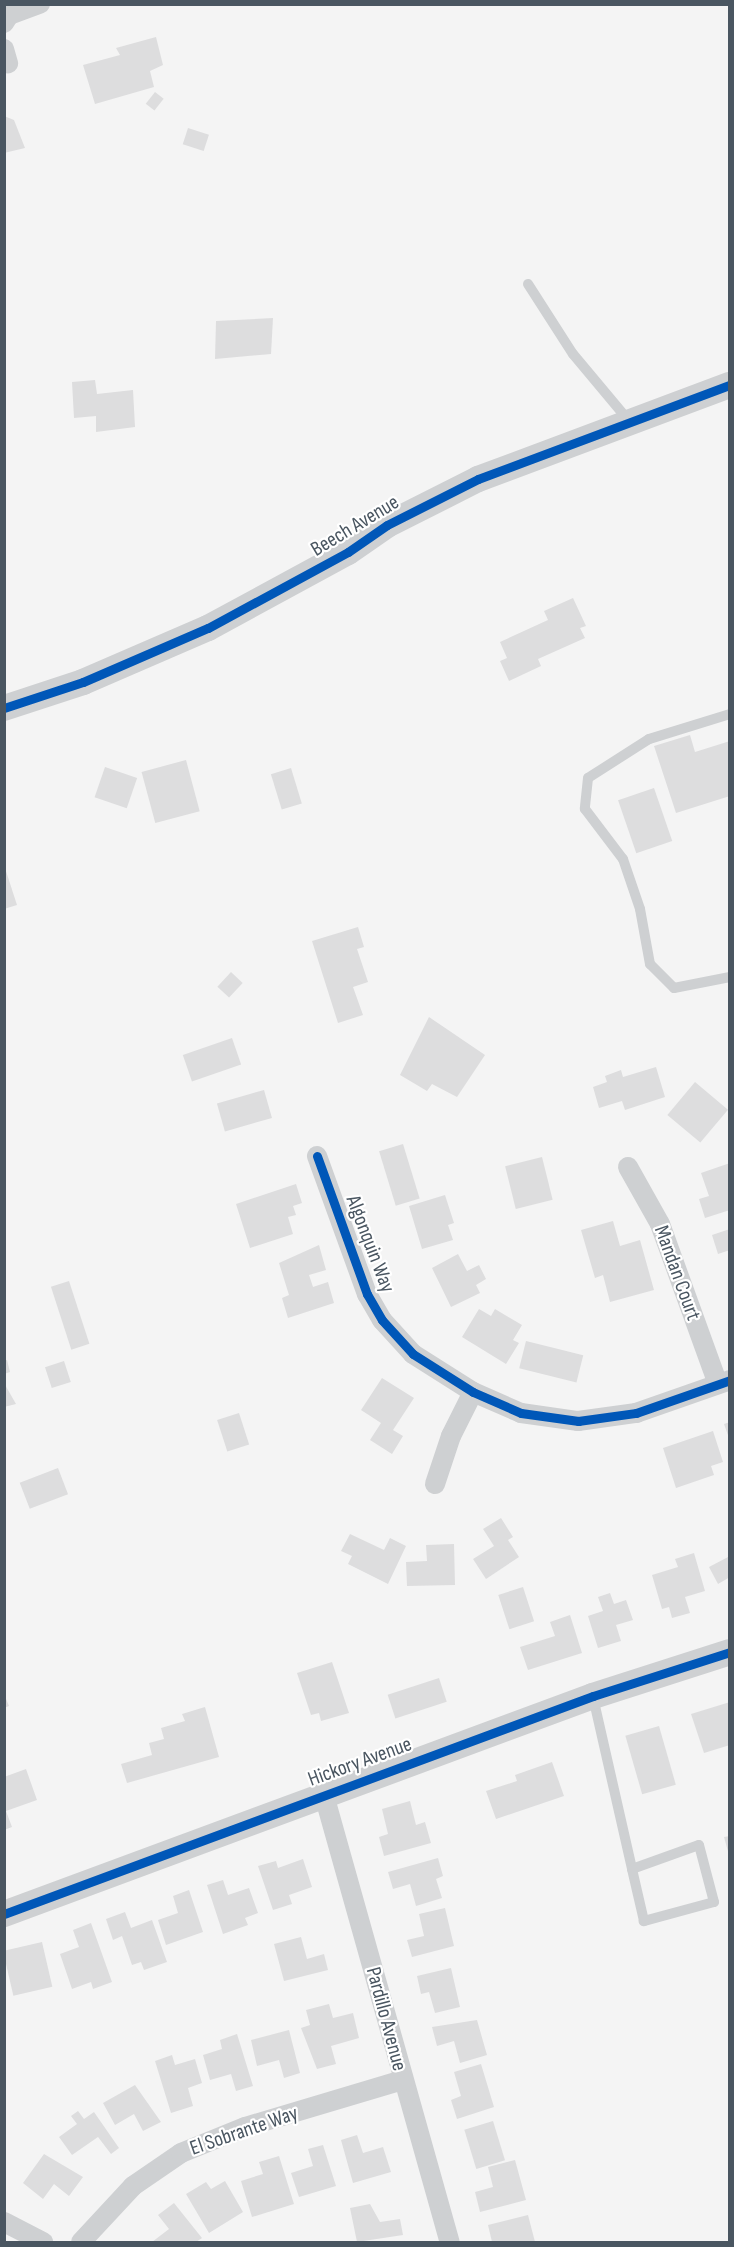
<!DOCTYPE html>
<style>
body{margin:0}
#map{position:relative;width:734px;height:2247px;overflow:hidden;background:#f4f4f4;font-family:"Sofia Sans Condensed",sans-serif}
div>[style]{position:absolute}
.building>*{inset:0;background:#ddddde;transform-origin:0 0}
.service>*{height:10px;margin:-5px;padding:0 5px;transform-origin:5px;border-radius:5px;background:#ced0d2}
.minor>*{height:20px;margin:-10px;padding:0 10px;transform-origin:10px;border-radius:10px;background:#ced0d2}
.tertiary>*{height:26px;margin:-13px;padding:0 13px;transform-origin:13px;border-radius:13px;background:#ced0d2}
.cycleway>*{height:9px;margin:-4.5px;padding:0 4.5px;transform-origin:4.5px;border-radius:4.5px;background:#0057b8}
span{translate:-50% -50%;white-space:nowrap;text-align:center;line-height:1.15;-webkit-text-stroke:4.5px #fff;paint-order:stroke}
.street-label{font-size:21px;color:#4a5661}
.frame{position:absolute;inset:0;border:6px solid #4a5661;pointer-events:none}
</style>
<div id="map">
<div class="building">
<div style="clip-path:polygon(156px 37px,163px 65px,150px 71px,154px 87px,95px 104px,83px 65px,120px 55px,116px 48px)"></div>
<div style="left:155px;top:92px;width:11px;height:15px;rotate:38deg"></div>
<div style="clip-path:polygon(4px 116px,14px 120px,25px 148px,4px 153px)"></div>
<div style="left:188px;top:128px;width:22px;height:17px;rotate:18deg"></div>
<div style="clip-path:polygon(273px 318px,271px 354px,215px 359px,216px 321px)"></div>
<div style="clip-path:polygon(95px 380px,97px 394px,133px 390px,135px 427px,96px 432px,96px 416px,74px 418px,72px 382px)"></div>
<div style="clip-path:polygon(573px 598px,586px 626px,580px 628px,585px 638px,538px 659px,541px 666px,509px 681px,500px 661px,507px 658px,500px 642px,548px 620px,544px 611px)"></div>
<div style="clip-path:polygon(690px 735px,695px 752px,730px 741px,730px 796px,676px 813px,654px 746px)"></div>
<div style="left:186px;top:760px;width:53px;height:46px;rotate:75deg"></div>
<div style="left:105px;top:767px;width:34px;height:32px;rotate:19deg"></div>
<div style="left:291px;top:768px;width:37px;height:21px;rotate:73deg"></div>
<div style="left:654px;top:788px;width:56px;height:38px;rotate:71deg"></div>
<div style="clip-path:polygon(4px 865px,17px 905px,4px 909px)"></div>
<div style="clip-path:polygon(358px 927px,364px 947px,357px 949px,368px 982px,353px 987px,363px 1015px,338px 1023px,312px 941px)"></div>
<div style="left:231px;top:972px;width:16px;height:20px;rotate:43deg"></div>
<div style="clip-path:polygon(429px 1017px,485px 1055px,457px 1097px,432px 1084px,427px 1091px,400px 1075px)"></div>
<div style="left:232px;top:1038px;width:28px;height:52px;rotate:71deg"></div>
<div style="clip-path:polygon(656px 1067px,665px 1097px,625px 1110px,622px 1101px,599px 1108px,593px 1087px,607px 1082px,605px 1076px,621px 1070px,623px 1077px)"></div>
<div style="left:695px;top:1082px;width:43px;height:43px;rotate:40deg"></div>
<div style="left:264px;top:1090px;width:29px;height:49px;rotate:74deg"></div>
<div style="left:403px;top:1144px;width:57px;height:25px;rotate:73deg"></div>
<div style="left:542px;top:1157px;width:44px;height:38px;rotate:76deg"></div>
<div style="clip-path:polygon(730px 1163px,730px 1210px,705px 1218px,699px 1199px,709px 1196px,701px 1173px)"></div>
<div style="clip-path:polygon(296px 1184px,302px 1203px,293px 1206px,296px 1215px,288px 1217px,293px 1234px,250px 1248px,236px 1204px)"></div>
<div style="clip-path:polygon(445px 1195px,454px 1223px,448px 1225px,453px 1240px,422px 1249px,409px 1206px)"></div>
<div style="clip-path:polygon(613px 1221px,620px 1246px,640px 1240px,654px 1290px,610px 1302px,603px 1275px,595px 1278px,581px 1230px)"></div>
<div style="clip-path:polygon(730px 1229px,730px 1250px,718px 1254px,712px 1235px)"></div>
<div style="clip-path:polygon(319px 1245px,326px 1270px,309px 1275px,313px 1287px,328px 1282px,334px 1303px,288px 1318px,282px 1298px,289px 1295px,279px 1263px)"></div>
<div style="clip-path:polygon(458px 1254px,467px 1271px,479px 1265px,486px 1279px,476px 1285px,480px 1293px,451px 1307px,432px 1268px)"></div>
<div style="left:69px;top:1281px;width:66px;height:19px;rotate:72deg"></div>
<div style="clip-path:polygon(479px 1309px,491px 1316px,495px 1309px,522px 1325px,513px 1340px,519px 1343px,506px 1364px,462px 1337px)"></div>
<div style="left:526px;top:1341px;width:59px;height:28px;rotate:14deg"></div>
<div style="clip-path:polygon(7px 1360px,10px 1372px,4px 1374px,4px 1361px)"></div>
<div style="left:64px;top:1361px;width:22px;height:20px;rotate:72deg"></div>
<div style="clip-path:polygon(382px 1378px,414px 1398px,393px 1430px,403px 1436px,392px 1454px,370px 1440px,381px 1423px,361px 1410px)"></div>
<div style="clip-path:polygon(4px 1383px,16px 1404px,4px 1407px)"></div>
<div style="left:239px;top:1413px;width:33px;height:23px;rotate:72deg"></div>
<div style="clip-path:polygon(730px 1422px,730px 1438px,729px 1438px,724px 1424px)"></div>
<div style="clip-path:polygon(713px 1431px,723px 1462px,711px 1466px,714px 1475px,676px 1488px,663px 1448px)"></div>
<div style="left:58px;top:1468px;width:28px;height:41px;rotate:69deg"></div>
<div style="clip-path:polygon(501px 1518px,513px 1537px,508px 1540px,519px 1557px,486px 1579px,473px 1559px,494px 1546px,483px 1529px)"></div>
<div style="clip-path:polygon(350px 1534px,384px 1550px,390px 1538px,406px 1546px,388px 1584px,348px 1564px,352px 1556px,341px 1551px)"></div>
<div style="clip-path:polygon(454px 1544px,455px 1585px,407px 1586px,406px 1562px,427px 1561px,426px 1545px)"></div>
<div style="clip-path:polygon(694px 1553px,705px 1591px,685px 1597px,690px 1613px,672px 1618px,669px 1607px,662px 1609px,652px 1575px,678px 1567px,675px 1559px)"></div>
<div style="clip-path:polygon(730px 1556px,730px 1577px,718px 1584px,709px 1567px)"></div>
<div style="left:523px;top:1587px;width:36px;height:26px;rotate:72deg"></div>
<div style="clip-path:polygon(610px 1593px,614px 1604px,626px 1600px,633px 1620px,616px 1625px,621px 1641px,598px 1648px,588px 1616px,603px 1611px,598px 1597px)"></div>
<div style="clip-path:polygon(570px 1615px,582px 1653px,528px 1670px,520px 1647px,555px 1636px,550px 1622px)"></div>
<div style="clip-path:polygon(332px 1662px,349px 1713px,321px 1721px,319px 1713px,311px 1715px,297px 1673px)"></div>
<div style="left:439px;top:1678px;width:25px;height:54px;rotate:72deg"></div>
<div style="clip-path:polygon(4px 1694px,9px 1706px,4px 1708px)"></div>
<div style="clip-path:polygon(730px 1702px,730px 1745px,704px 1753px,691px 1714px)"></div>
<div style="clip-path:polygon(205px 1707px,219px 1757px,127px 1783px,121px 1764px,152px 1755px,149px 1743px,164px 1739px,161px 1728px,185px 1721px,182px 1714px)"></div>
<div style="left:659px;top:1726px;width:61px;height:35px;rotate:74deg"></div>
<div style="clip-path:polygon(552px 1762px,564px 1796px,496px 1819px,486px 1791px,517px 1781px,515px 1775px)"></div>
<div style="clip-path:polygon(26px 1769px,37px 1800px,6px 1811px,12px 1827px,4px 1830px,4px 1777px)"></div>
<div style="clip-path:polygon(410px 1801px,416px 1825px,425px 1822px,431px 1843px,384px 1856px,379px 1837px,388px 1834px,382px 1809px)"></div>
<div style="clip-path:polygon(730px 1836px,730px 1854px,729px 1855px,724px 1837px)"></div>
<div style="clip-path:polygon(438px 1858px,443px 1876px,436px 1879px,442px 1898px,416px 1906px,410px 1884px,393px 1889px,388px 1872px)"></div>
<div style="clip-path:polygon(303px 1859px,312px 1887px,289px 1895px,292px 1904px,273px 1910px,258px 1866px,276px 1861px,278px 1868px)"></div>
<div style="clip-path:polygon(223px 1880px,228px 1895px,249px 1888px,258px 1913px,245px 1918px,248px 1925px,223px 1934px,207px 1885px)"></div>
<div style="clip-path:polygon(189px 1890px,203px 1932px,166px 1945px,158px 1920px,178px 1913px,173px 1896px)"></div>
<div style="clip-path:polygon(445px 1908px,454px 1946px,412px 1957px,407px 1940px,424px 1936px,419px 1914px)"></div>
<div style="clip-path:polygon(125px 1912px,131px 1928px,152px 1920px,167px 1962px,144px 1970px,141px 1962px,132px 1965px,122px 1936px,113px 1940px,106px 1919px)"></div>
<div style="clip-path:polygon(91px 1923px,112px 1982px,93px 1989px,91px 1982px,72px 1989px,60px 1954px,79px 1947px,73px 1930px)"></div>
<div style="clip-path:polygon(301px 1937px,307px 1959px,324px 1954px,328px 1970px,284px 1981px,274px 1944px)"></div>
<div style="left:42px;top:1942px;width:46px;height:40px;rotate:77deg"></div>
<div style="clip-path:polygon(451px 1968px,460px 2007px,435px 2013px,429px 1992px,421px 1994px,417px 1976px)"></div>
<div style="clip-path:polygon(329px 2004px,333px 2018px,353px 2013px,359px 2038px,331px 2046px,336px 2064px,317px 2069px,301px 2028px,310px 2025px,306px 2010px)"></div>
<div style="clip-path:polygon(477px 2020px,487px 2055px,460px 2063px,454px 2041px,437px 2046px,432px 2027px)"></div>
<div style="clip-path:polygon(289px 2030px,300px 2073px,284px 2078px,279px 2060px,257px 2066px,251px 2040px)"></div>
<div style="clip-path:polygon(237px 2034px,253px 2086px,236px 2091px,231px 2074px,210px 2080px,203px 2055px,222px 2049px,220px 2040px)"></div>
<div style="clip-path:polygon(172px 2055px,175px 2065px,195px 2059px,202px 2083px,188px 2088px,193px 2106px,171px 2113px,155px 2061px)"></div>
<div style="clip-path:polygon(481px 2064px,494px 2107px,457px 2119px,451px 2100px,461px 2096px,454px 2072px)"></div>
<div style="clip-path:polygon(135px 2085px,161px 2122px,143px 2131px,134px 2114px,115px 2125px,103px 2103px)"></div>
<div style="clip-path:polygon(78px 2111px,84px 2119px,94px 2112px,119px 2148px,111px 2154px,98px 2137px,72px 2155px,59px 2137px,77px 2124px,71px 2116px)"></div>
<div style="left:493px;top:2121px;width:41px;height:30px;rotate:73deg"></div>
<div style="clip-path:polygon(357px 2135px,363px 2153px,383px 2147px,391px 2172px,353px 2183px,341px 2140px)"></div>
<div style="clip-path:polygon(323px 2145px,336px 2186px,299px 2197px,291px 2173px,313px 2166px,308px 2149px)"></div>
<div style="clip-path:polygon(44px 2154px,83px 2177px,69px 2196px,54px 2184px,43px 2199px,23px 2183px)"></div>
<div style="clip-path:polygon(279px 2156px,294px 2204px,252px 2217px,241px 2181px,263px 2174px,259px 2162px)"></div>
<div style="clip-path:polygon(515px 2160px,526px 2200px,480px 2212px,475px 2192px,493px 2187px,488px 2167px)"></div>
<div style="clip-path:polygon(225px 2181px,243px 2212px,209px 2233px,186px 2194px,206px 2182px,211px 2189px)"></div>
<div style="clip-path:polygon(174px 2203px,202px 2238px,196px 2242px,152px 2242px,169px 2229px,158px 2215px)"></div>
<div style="clip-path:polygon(370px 2204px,380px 2222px,400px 2219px,403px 2235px,357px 2242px,350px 2208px)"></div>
<div style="clip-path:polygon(528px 2215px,535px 2242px,492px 2242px,488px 2225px)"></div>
</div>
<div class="service">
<div style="left:528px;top:284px;width:83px;rotate:57.3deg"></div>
<div style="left:573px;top:354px;width:87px;rotate:50.1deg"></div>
<div style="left:730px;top:714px;width:85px;rotate:162.8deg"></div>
<div style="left:649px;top:739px;width:72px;rotate:147.4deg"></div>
<div style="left:588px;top:778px;width:31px;rotate:96deg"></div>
<div style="left:585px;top:809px;width:63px;rotate:52.8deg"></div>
<div style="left:623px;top:859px;width:53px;rotate:71.2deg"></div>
<div style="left:640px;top:909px;width:56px;rotate:79.7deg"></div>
<div style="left:650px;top:964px;width:34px;rotate:45deg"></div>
<div style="left:674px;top:988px;width:57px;rotate:-11.1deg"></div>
<div style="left:593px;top:1697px;width:176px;rotate:77.2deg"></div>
<div style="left:632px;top:1869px;width:71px;rotate:-19.7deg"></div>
<div style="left:699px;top:1845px;width:59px;rotate:75.3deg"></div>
<div style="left:714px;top:1902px;width:73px;rotate:164.8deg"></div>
<div style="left:644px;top:1921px;width:53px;rotate:-103deg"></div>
</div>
<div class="minor">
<div style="left:4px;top:23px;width:9px;rotate:-58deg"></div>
<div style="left:9px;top:15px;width:33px;rotate:-20deg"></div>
<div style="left:4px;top:49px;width:15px;rotate:74deg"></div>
<div style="left:317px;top:1156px;width:147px;rotate:70.1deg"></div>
<div style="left:367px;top:1294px;width:30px;rotate:60deg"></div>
<div style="left:382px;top:1320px;width:46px;rotate:47.6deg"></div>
<div style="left:413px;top:1354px;width:71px;rotate:32.3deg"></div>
<div style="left:473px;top:1392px;width:52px;rotate:23.6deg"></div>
<div style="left:521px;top:1413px;width:58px;rotate:8deg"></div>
<div style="left:578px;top:1421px;width:59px;rotate:-7.9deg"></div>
<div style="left:636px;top:1413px;width:100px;rotate:-19.3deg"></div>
<div style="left:628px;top:1167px;width:65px;rotate:60.7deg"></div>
<div style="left:660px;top:1224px;width:170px;rotate:70.1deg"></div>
<div style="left:435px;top:1484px;width:51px;rotate:-71.6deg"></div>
<div style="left:451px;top:1436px;width:49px;rotate:-63.4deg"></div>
<div style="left:324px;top:1795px;width:464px;rotate:74.3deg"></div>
<div style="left:4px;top:2222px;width:44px;rotate:27.1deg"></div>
<div style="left:81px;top:2242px;width:76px;rotate:-47.1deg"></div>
<div style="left:133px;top:2186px;width:58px;rotate:-34.5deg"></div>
<div style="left:181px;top:2153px;width:69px;rotate:-22.1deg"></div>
<div style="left:245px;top:2127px;width:165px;rotate:-16.6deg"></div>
</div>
<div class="tertiary">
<div style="left:4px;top:708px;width:83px;rotate:-18.2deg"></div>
<div style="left:83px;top:682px;width:136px;rotate:-23.4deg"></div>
<div style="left:208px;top:628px;width:159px;rotate:-28.5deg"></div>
<div style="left:348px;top:552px;width:47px;rotate:-34.7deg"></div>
<div style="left:387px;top:525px;width:102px;rotate:-26.8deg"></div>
<div style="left:478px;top:479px;width:269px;rotate:-20.5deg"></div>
<div style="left:4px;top:1914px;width:628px;rotate:-20.31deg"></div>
<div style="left:593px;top:1696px;width:144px;rotate:-17.8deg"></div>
</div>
<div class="cycleway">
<div style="left:4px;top:708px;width:83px;rotate:-18.2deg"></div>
<div style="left:83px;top:682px;width:136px;rotate:-23.4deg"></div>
<div style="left:208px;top:628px;width:159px;rotate:-28.5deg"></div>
<div style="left:348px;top:552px;width:47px;rotate:-34.7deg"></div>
<div style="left:387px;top:525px;width:102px;rotate:-26.8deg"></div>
<div style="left:478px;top:479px;width:269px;rotate:-20.5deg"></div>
<div style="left:317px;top:1156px;width:147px;rotate:70.1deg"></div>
<div style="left:367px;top:1294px;width:30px;rotate:60deg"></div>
<div style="left:382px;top:1320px;width:46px;rotate:47.6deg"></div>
<div style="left:413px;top:1354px;width:71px;rotate:32.3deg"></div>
<div style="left:473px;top:1392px;width:52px;rotate:23.6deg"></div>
<div style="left:521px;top:1413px;width:58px;rotate:8deg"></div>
<div style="left:578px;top:1421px;width:59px;rotate:-7.9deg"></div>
<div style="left:636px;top:1413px;width:100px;rotate:-19.3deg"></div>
<div style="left:4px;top:1914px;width:628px;rotate:-20.31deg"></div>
<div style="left:593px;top:1696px;width:144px;rotate:-17.8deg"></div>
</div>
<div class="street-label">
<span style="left:355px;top:526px;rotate:-31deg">Beech Avenue</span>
<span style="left:370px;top:1244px;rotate:69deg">Algonquin Way</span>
<span style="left:677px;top:1273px;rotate:70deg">Mandan Court</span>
<span style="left:360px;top:1762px;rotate:-20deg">Hickory Avenue</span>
<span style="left:386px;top:2019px;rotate:75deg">Pardillo Avenue</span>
<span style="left:244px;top:2131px;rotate:-19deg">El Sobrante Way</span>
</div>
<div class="frame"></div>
</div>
